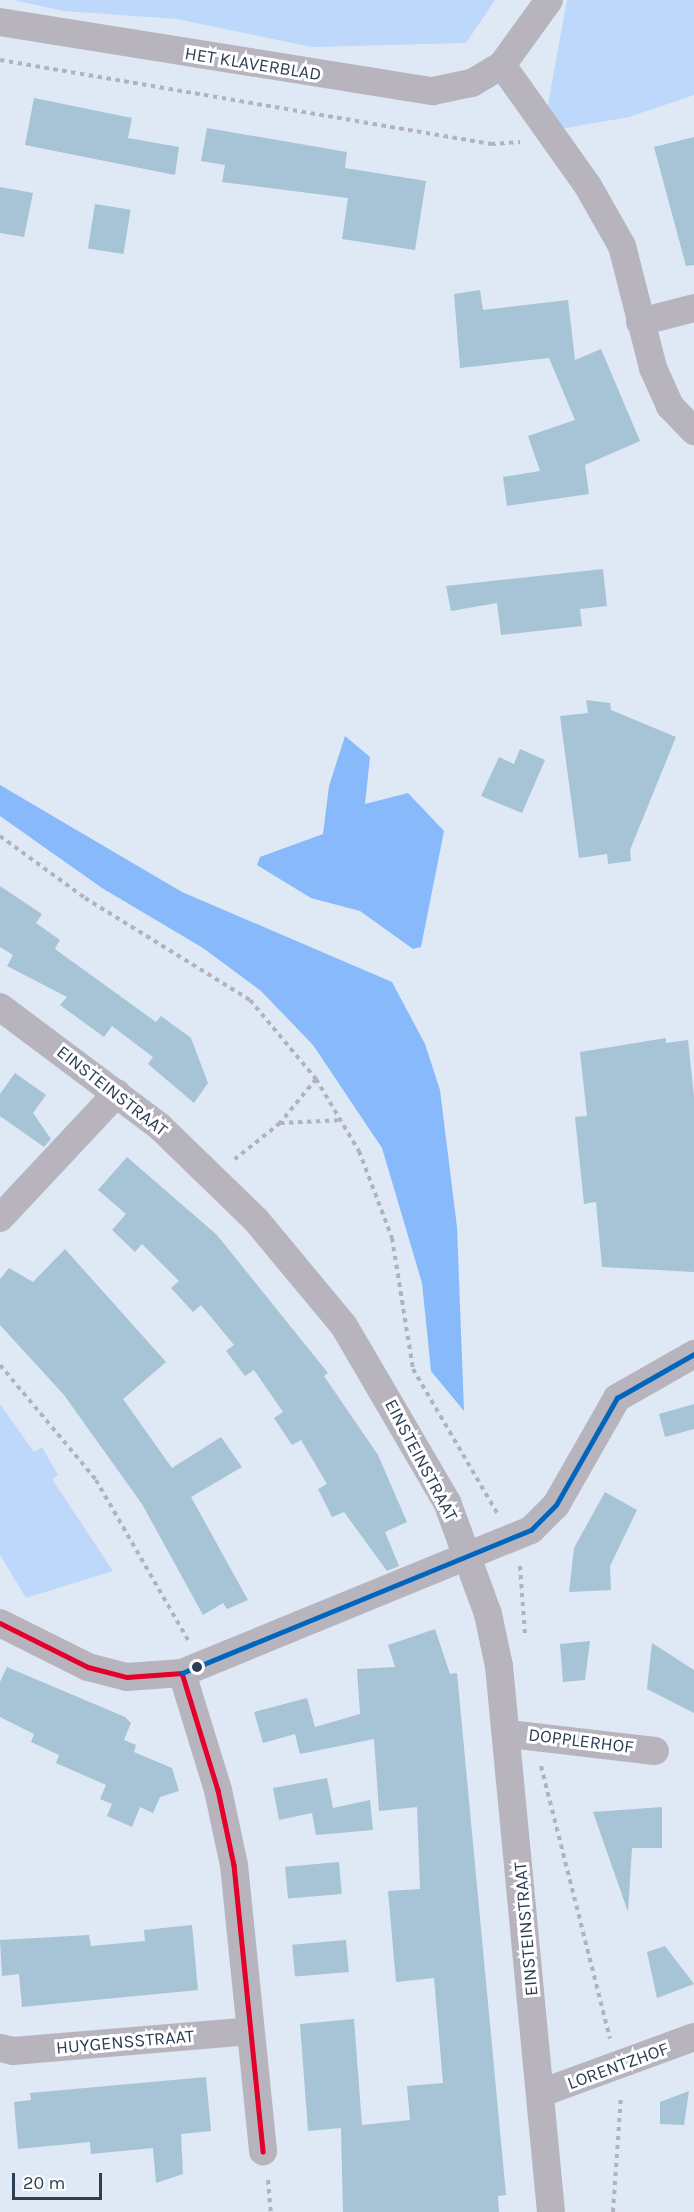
<!DOCTYPE html>
<style>
body{margin:0}
#map{position:relative;width:694px;height:2212px;overflow:hidden;background:#dfe8f5;font-family:Karla,sans-serif}
div>[style]{position:absolute}
.green>*{inset:0;background:#bdd8fa}
.water>*{inset:0;background:#88b9fb}
.building>*{inset:0;background:#a6c4d6;transform-origin:0 0}
.path>*{height:4px;margin-top:-2px;transform-origin:0;background:repeating-linear-gradient(90deg,#b3b2bc 0 4.5px,transparent 0 9px)}
.minor>*{height:28px;margin:-14px;padding:0 14px;transform-origin:14px;border-radius:14px;background:#b8b4be}
.bus-1>*{height:4.5px;margin:-2.25px;padding:0 2.25px;transform-origin:2.25px;border-radius:2.25px;background:#e4002b}
.bus-2>*{height:4.5px;margin:-2.25px;padding:0 2.25px;transform-origin:2.25px;border-radius:2.25px;background:#0065bd}
.dots>*{width:16px;height:16px;translate:-50% -50%;box-sizing:border-box;border:3px solid #fff;border-radius:50%}
span{translate:-50% -50%;white-space:nowrap;text-align:center;line-height:1.15;-webkit-text-stroke:6px #fff;paint-order:stroke}
.street-label{font-size:18px;color:#2d3e54}
.scale{position:absolute;left:12px;top:2173px;width:90px;height:27px;box-sizing:border-box;border:3px solid #2d3e54;border-top:0;padding-left:8px;font-size:18px;line-height:21px;white-space:nowrap;color:#2d3e54;-webkit-text-stroke:4px #fff;paint-order:stroke}
</style>
<div id="map">
<div class="green">
<div style="clip-path:polygon(13px 0,495px 0,466px 43px,312px 47px,177px 19px,64px 11px)"></div>
<div style="clip-path:polygon(567px 0,694px 0,694px 95px,629px 117px,543px 132px)"></div>
<div style="clip-path:polygon(0 1404px,34px 1452px,42px 1447px,58px 1475px,52px 1479px,113px 1571px,26px 1598px,0 1555px)"></div>
</div>
<div class="water">
<div style="clip-path:polygon(345px 736px,370px 757px,365px 804px,408px 793px,444px 831px,421px 947px,413px 949px,360px 911px,311px 898px,257px 865px,260px 857px,323px 834px,329px 786px)"></div>
<div style="clip-path:polygon(0 785px,182px 892px,392px 982px,425px 1044px,440px 1090px,457px 1227px,464px 1411px,431px 1371px,422px 1283px,382px 1148px,313px 1045px,261px 991px,203px 948px,102px 888px,0 816px)"></div>
</div>
<div class="building">
<div style="clip-path:polygon(34px 98px,132px 118px,128px 138px,179px 147px,175px 175px,25px 145px)"></div>
<div style="clip-path:polygon(207px 128px,347px 152px,345px 168px,426px 181px,415px 250px,342px 239px,348px 198px,222px 182px,225px 165px,201px 161px)"></div>
<div style="clip-path:polygon(694px 137px,694px 265px,686px 266px,654px 147px)"></div>
<div style="clip-path:polygon(0 187px,33px 193px,24px 237px,0 233px)"></div>
<div style="left:95px;top:204px;width:36px;height:45px;rotate:9deg"></div>
<div style="clip-path:polygon(480px 290px,483px 310px,568px 300px,575px 360px,601px 349px,640px 441px,585px 465px,589px 494px,507px 506px,503px 477px,540px 471px,528px 436px,575px 420px,549px 358px,460px 368px,454px 294px)"></div>
<div style="clip-path:polygon(603px 569px,607px 606px,580px 609px,582px 626px,501px 635px,497px 603px,451px 611px,446px 586px)"></div>
<div style="clip-path:polygon(586px 700px,610px 703px,611px 710px,676px 737px,630px 850px,631px 861px,608px 864px,607px 854px,579px 858px,560px 716px,588px 713px)"></div>
<div style="clip-path:polygon(520px 749px,545px 760px,522px 813px,481px 796px,499px 757px,514px 764px)"></div>
<div style="clip-path:polygon(0 886px,42px 914px,36px 923px,60px 940px,55px 949px,156px 1022px,161px 1016px,191px 1038px,208px 1083px,194px 1103px,148px 1064px,153px 1057px,112px 1026px,104px 1037px,60px 1005px,67px 997px,7px 966px,13px 955px,0 947px)"></div>
<div style="clip-path:polygon(666px 1038px,666px 1043px,688px 1040px,694px 1096px,694px 1272px,602px 1267px,596px 1202px,584px 1204px,575px 1117px,587px 1116px,580px 1052px)"></div>
<div style="clip-path:polygon(15px 1073px,46px 1095px,33px 1113px,51px 1139px,44px 1147px,0 1116px,0 1094px)"></div>
<div style="clip-path:polygon(127px 1157px,217px 1235px,328px 1373px,324px 1376px,378px 1455px,407px 1522px,385px 1532px,399px 1566px,387px 1571px,344px 1512px,332px 1517px,318px 1489px,327px 1484px,301px 1440px,292px 1445px,274px 1418px,283px 1412px,254px 1370px,245px 1376px,226px 1351px,234px 1345px,201px 1305px,193px 1312px,171px 1288px,179px 1281px,142px 1244px,135px 1252px,112px 1230px,126px 1214px,98px 1190px)"></div>
<div style="clip-path:polygon(65px 1249px,166px 1362px,123px 1399px,172px 1468px,221px 1437px,242px 1467px,191px 1497px,248px 1600px,227px 1609px,223px 1603px,203px 1615px,142px 1504px,64px 1395px,0 1325px,0 1279px,9px 1268px,33px 1282px)"></div>
<div style="clip-path:polygon(694px 1404px,694px 1429px,665px 1437px,659px 1414px)"></div>
<div style="clip-path:polygon(605px 1492px,637px 1510px,610px 1566px,611px 1590px,569px 1592px,574px 1548px)"></div>
<div style="clip-path:polygon(435px 1629px,450px 1674px,457px 1673px,506px 2195px,498px 2196px,499px 2212px,343px 2212px,341px 2128px,308px 2131px,300px 2024px,354px 2019px,362px 2125px,410px 2120px,407px 2086px,443px 2083px,434px 1978px,396px 1982px,388px 1891px,420px 1889px,417px 1807px,379px 1811px,374px 1739px,300px 1754px,295px 1734px,263px 1743px,254px 1712px,307px 1698px,315px 1727px,360px 1714px,357px 1669px,395px 1667px,388px 1645px)"></div>
<div style="clip-path:polygon(590px 1641px,585px 1680px,563px 1682px,560px 1644px)"></div>
<div style="clip-path:polygon(652px 1643px,694px 1670px,694px 1713px,647px 1689px)"></div>
<div style="clip-path:polygon(7px 1667px,125px 1717px,131px 1723px,124px 1740px,136px 1745px,134px 1752px,172px 1768px,179px 1791px,160px 1797px,153px 1813px,140px 1807px,132px 1827px,107px 1816px,112px 1804px,100px 1799px,106px 1785px,56px 1763px,59px 1755px,31px 1742px,34px 1734px,0 1717px,0 1682px)"></div>
<div style="clip-path:polygon(327px 1778px,333px 1808px,370px 1800px,373px 1830px,316px 1835px,312px 1813px,279px 1820px,273px 1788px)"></div>
<div style="clip-path:polygon(662px 1807px,662px 1848px,632px 1848px,628px 1912px,593px 1812px)"></div>
<div style="left:339px;top:1862px;width:32px;height:54px;rotate:85deg"></div>
<div style="clip-path:polygon(192px 1925px,198px 1990px,22px 2007px,19px 1974px,2px 1976px,0 1940px,89px 1935px,91px 1946px,145px 1941px,144px 1930px)"></div>
<div style="left:346px;top:1940px;width:32px;height:54px;rotate:85deg"></div>
<div style="clip-path:polygon(665px 1946px,694px 1984px,657px 1998px,647px 1952px)"></div>
<div style="clip-path:polygon(206px 2077px,211px 2131px,181px 2134px,183px 2174px,156px 2183px,153px 2148px,91px 2154px,90px 2142px,18px 2149px,14px 2102px,31px 2100px,30px 2093px)"></div>
<div style="clip-path:polygon(689px 2091px,684px 2125px,660px 2124px,660px 2102px)"></div>
</div>
<div class="path">
<div style="left:0;top:60px;width:498px;rotate:9.7deg"></div>
<div style="left:491px;top:144px;width:29px;rotate:-4deg"></div>
<div style="left:0;top:836px;width:105px;rotate:36.1deg"></div>
<div style="left:85px;top:898px;width:194px;rotate:31.7deg"></div>
<div style="left:250px;top:1000px;width:103px;rotate:50.1deg"></div>
<div style="left:316px;top:1079px;width:57px;rotate:129.3deg"></div>
<div style="left:280px;top:1123px;width:58px;rotate:141.3deg"></div>
<div style="left:316px;top:1079px;width:84px;rotate:59.2deg"></div>
<div style="left:359px;top:1151px;width:93px;rotate:69.2deg"></div>
<div style="left:392px;top:1238px;width:133px;rotate:80.9deg"></div>
<div style="left:413px;top:1369px;width:167px;rotate:59.7deg"></div>
<div style="left:280px;top:1123px;width:63px;rotate:-2.7deg"></div>
<div style="left:0;top:1365px;width:150px;rotate:50.1deg"></div>
<div style="left:96px;top:1480px;width:185px;rotate:60.1deg"></div>
<div style="left:520px;top:1566px;width:68px;rotate:85.8deg"></div>
<div style="left:541px;top:1766px;width:281px;rotate:75.8deg"></div>
<div style="left:268px;top:2180px;width:32px;rotate:85deg"></div>
<div style="left:613px;top:2212px;width:117px;rotate:-86.1deg"></div>
</div>
<div class="minor">
<div style="left:0;top:22px;width:438px;rotate:9.1deg"></div>
<div style="left:433px;top:91px;width:40px;rotate:-12deg"></div>
<div style="left:472px;top:83px;width:35px;rotate:-31deg"></div>
<div style="left:502px;top:65px;width:80px;rotate:-54.1deg"></div>
<div style="left:502px;top:65px;width:148px;rotate:54.6deg"></div>
<div style="left:588px;top:186px;width:69px;rotate:60.5deg"></div>
<div style="left:622px;top:246px;width:126px;rotate:75.7deg"></div>
<div style="left:653px;top:368px;width:42px;rotate:65.9deg"></div>
<div style="left:670px;top:406px;width:35px;rotate:46deg"></div>
<div style="left:640px;top:322px;width:56px;rotate:-14.5deg"></div>
<div style="left:0;top:1007px;width:199px;rotate:36.8deg"></div>
<div style="left:159px;top:1126px;width:135px;rotate:44.1deg"></div>
<div style="left:256px;top:1220px;width:138px;rotate:50.3deg"></div>
<div style="left:344px;top:1326px;width:204px;rotate:59.7deg"></div>
<div style="left:447px;top:1502px;width:119px;rotate:69.9deg"></div>
<div style="left:488px;top:1614px;width:53px;rotate:78.1deg"></div>
<div style="left:499px;top:1666px;width:548px;rotate:84.56deg"></div>
<div style="left:0;top:1218px;width:171px;rotate:-46.9deg"></div>
<div style="left:0;top:1623px;width:98px;rotate:26.6deg"></div>
<div style="left:88px;top:1667px;width:40px;rotate:14.4deg"></div>
<div style="left:127px;top:1677px;width:55px;rotate:-4.2deg"></div>
<div style="left:182px;top:1673px;width:122px;rotate:72.9deg"></div>
<div style="left:218px;top:1790px;width:77px;rotate:78deg"></div>
<div style="left:234px;top:1865px;width:288px;rotate:84.2deg"></div>
<div style="left:182px;top:1673px;width:377px;rotate:-22.3deg"></div>
<div style="left:531px;top:1530px;width:35px;rotate:-45deg"></div>
<div style="left:556px;top:1505px;width:123px;rotate:-60.3deg"></div>
<div style="left:617px;top:1398px;width:89px;rotate:-29.7deg"></div>
<div style="left:508px;top:1734px;width:148px;rotate:6.6deg"></div>
<div style="left:0;top:2048px;width:13px;rotate:13deg"></div>
<div style="left:13px;top:2051px;width:238px;rotate:-4.8deg"></div>
<div style="left:541px;top:2093px;width:163px;rotate:-20.1deg"></div>
</div>
<div class="bus-1">
<div style="left:0;top:1623px;width:98px;rotate:26.6deg"></div>
<div style="left:88px;top:1667px;width:40px;rotate:14.4deg"></div>
<div style="left:127px;top:1677px;width:55px;rotate:-4.2deg"></div>
<div style="left:182px;top:1673px;width:122px;rotate:72.9deg"></div>
<div style="left:218px;top:1790px;width:77px;rotate:78deg"></div>
<div style="left:234px;top:1865px;width:288px;rotate:84.2deg"></div>
</div>
<div class="bus-2">
<div style="left:182px;top:1673px;width:377px;rotate:-22.3deg"></div>
<div style="left:531px;top:1530px;width:35px;rotate:-45deg"></div>
<div style="left:556px;top:1505px;width:123px;rotate:-60.3deg"></div>
<div style="left:617px;top:1398px;width:89px;rotate:-29.7deg"></div>
</div>
<div class="dots">
<div style="left:197px;top:1667px;background:#2d3e54"></div>
</div>
<div class="street-label">
<span style="left:253px;top:64px;rotate:9deg">HET KLAVERBLAD</span>
<span style="left:112px;top:1091px;rotate:38deg">EINSTEINSTRAAT</span>
<span style="left:421px;top:1460px;rotate:62deg">EINSTEINSTRAAT</span>
<span style="left:581px;top:1741px;rotate:7deg">DOPPLERHOF</span>
<span style="left:526px;top:1929px;rotate:-95deg">EINSTEINSTRAAT</span>
<span style="left:125px;top:2042px;rotate:-5deg">HUYGENSSTRAAT</span>
<span style="left:618px;top:2066px;rotate:-20deg">LORENTZHOF</span>
</div>
<div class="scale">20 m</div>
</div>
